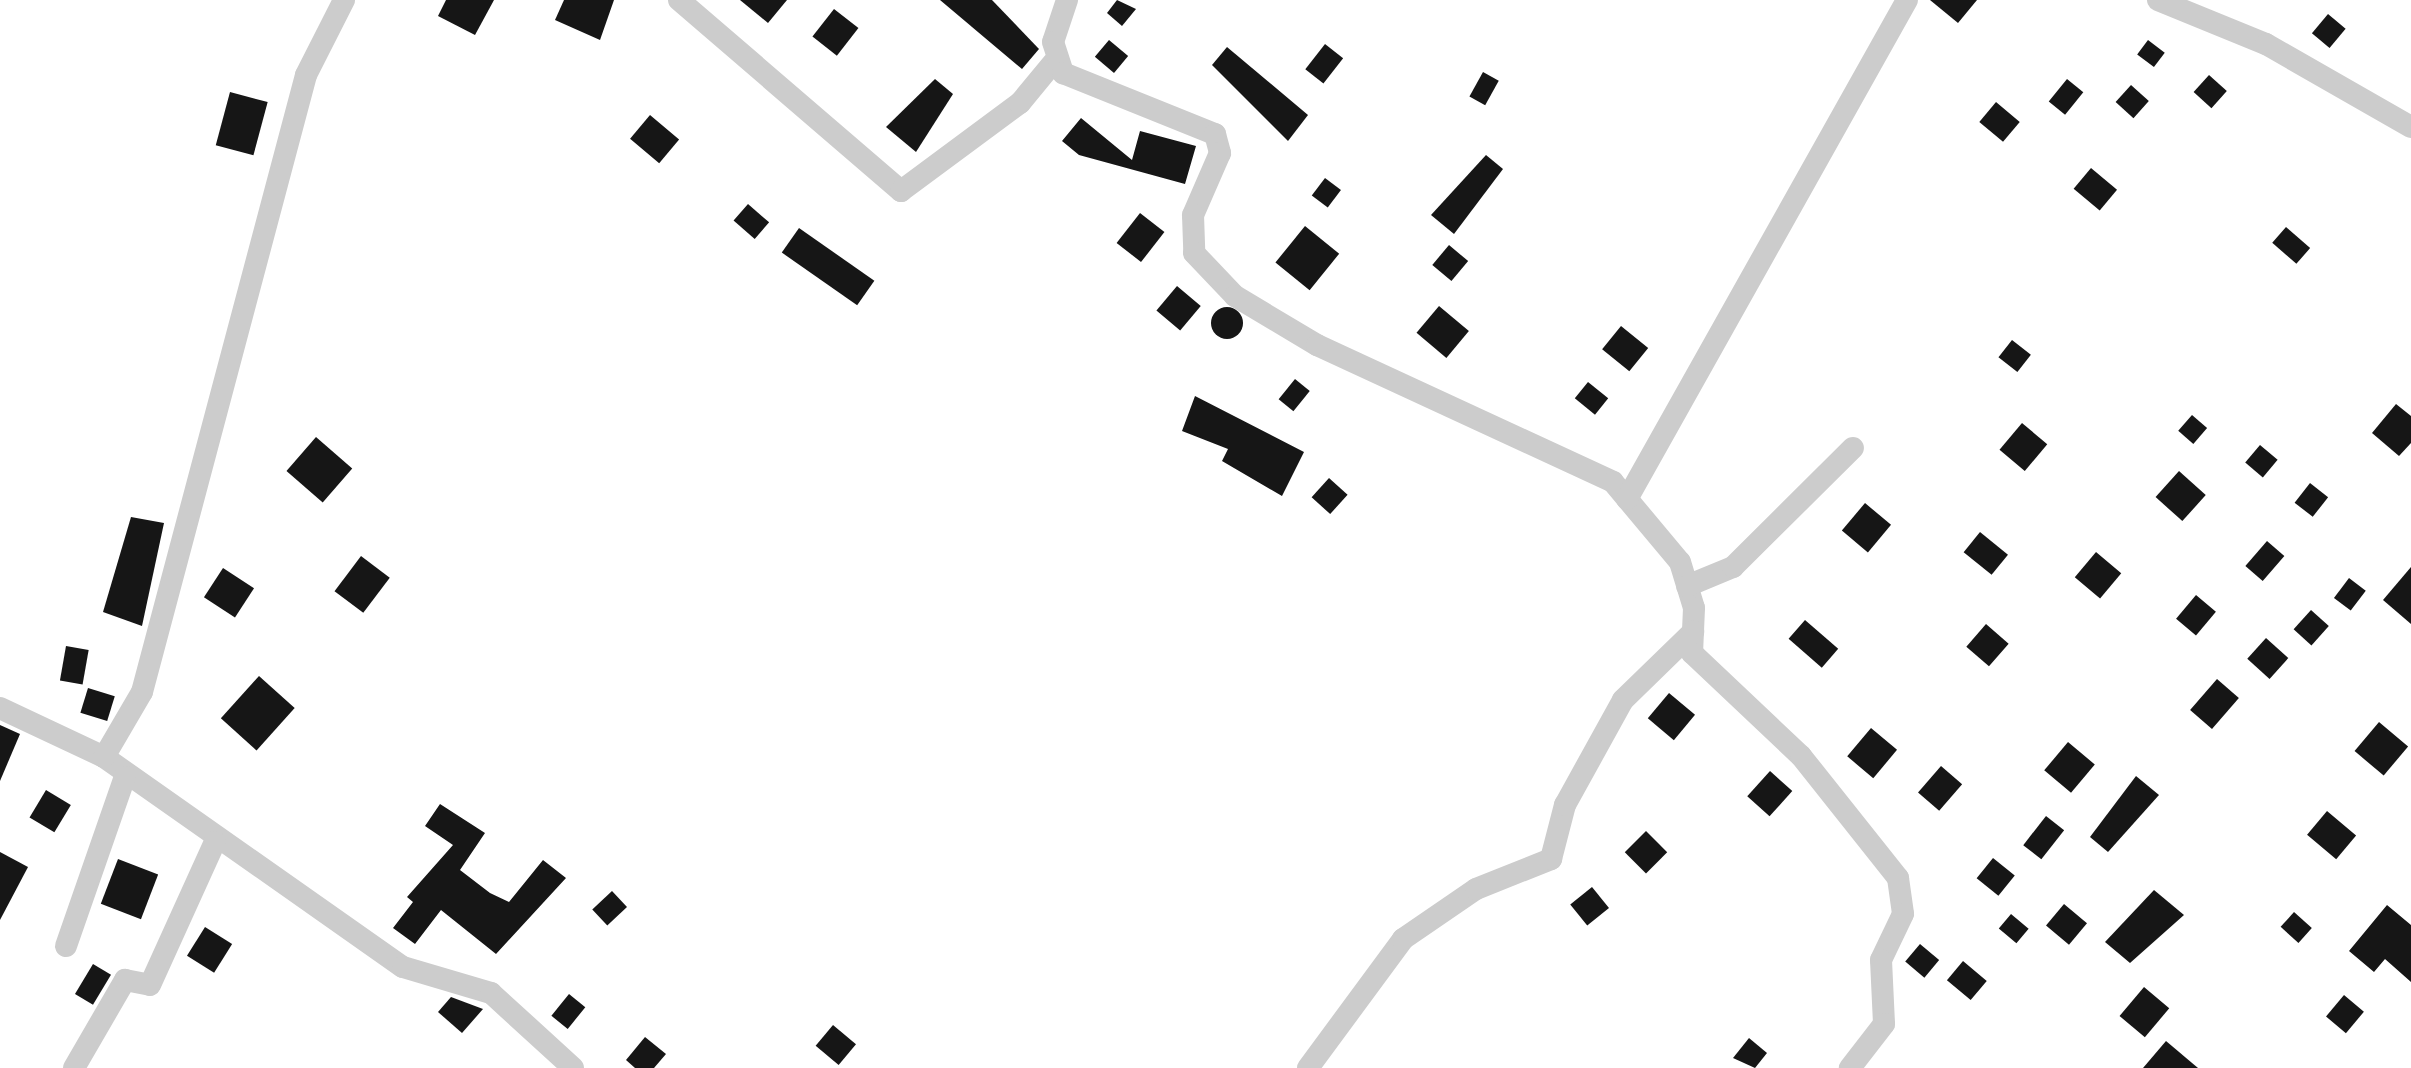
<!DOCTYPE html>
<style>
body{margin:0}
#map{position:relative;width:2411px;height:1068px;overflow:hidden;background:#fff;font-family:Barlow,sans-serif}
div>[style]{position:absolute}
.building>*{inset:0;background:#161616;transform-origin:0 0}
.round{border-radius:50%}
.minor>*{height:22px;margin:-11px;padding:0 11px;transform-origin:11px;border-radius:11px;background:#ccc}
span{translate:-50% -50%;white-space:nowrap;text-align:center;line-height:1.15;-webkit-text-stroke:10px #fff;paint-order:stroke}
</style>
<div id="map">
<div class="building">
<div style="clip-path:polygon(446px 0,494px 0,475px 35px,438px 16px)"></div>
<div style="clip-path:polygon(564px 0,614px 0,600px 40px,555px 20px)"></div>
<div style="clip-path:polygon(740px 0,787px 0,768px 23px)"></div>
<div style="clip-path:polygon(940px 0,992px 0,1039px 49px,1022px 69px)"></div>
<div style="clip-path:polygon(1117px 0,1136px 9px,1122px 26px,1107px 13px)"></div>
<div style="clip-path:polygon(1930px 0,1977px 0,1958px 23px)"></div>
<div style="left:834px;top:9px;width:31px;height:35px;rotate:38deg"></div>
<div style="left:2328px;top:14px;width:23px;height:25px;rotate:40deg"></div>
<div style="left:1109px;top:40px;width:25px;height:22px;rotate:40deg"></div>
<div style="left:2148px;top:40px;width:21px;height:18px;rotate:37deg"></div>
<div style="left:1325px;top:44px;width:23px;height:32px;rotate:38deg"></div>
<div style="clip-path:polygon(1227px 47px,1308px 115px,1288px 141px,1212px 65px)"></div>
<div style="left:1483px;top:72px;width:18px;height:28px;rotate:29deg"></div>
<div style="left:2209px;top:75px;width:24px;height:23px;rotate:42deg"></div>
<div style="clip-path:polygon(935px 79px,953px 94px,916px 152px,886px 127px)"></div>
<div style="left:2067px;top:79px;width:21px;height:29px;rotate:39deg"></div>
<div style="left:2131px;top:85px;width:24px;height:23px;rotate:42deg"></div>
<div style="left:230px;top:92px;width:39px;height:55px;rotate:15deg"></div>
<div style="left:1996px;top:102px;width:31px;height:26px;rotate:40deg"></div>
<div style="left:650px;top:115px;width:38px;height:31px;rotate:40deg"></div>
<div style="clip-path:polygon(1081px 118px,1132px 160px,1140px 131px,1196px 146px,1185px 184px,1079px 155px,1062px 141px)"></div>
<div style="clip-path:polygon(1486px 155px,1503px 169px,1454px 234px,1431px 215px)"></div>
<div style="left:2091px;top:168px;width:34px;height:27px;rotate:40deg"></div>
<div style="left:1325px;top:178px;width:20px;height:22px;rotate:37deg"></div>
<div style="left:748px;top:204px;width:28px;height:22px;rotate:41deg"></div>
<div style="left:1140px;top:213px;width:31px;height:38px;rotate:38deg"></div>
<div style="left:1305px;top:226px;width:44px;height:47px;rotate:39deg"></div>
<div style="left:2286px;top:227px;width:32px;height:21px;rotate:41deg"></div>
<div style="left:799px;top:228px;width:92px;height:30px;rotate:35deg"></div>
<div style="left:1449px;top:245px;width:25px;height:26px;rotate:40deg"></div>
<div style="left:1177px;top:286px;width:31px;height:32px;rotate:40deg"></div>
<div style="left:1439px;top:306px;width:39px;height:35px;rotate:40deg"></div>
<div class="round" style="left:1211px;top:307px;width:32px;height:32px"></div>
<div style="left:1621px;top:326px;width:35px;height:30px;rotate:39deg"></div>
<div style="left:2012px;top:340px;width:24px;height:22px;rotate:38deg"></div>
<div style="left:1295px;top:379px;width:19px;height:26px;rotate:39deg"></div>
<div style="left:1588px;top:382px;width:26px;height:21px;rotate:39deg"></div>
<div style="clip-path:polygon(1195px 396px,1304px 452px,1282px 496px,1222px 461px,1228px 449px,1182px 431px)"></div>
<div style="clip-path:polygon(2396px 404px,2411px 416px,2411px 443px,2399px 456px,2372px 433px)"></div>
<div style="left:2192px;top:415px;width:20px;height:21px;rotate:41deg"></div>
<div style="left:2022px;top:423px;width:33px;height:35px;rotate:40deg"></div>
<div style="left:316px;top:437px;width:48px;height:45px;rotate:41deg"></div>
<div style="left:2260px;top:445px;width:23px;height:23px;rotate:40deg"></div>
<div style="left:2179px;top:471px;width:36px;height:35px;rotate:42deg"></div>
<div style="left:1329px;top:478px;width:25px;height:26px;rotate:42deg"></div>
<div style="left:2310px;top:483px;width:23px;height:25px;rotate:38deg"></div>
<div style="left:1865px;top:503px;width:34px;height:36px;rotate:40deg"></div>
<div style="clip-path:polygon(131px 517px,164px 523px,142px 626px,103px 612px)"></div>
<div style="left:1980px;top:532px;width:36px;height:26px;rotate:39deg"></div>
<div style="left:2267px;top:541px;width:23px;height:33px;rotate:41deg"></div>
<div style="left:2096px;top:552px;width:33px;height:33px;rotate:40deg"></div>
<div style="left:361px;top:556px;width:36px;height:44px;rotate:37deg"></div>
<div style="clip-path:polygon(2411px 567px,2411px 624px,2383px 600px)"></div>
<div style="left:223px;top:568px;width:37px;height:35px;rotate:33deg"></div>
<div style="left:2349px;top:578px;width:21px;height:25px;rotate:37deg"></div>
<div style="left:2196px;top:595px;width:26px;height:31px;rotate:40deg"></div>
<div style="left:2311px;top:610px;width:24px;height:26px;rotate:42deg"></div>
<div style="left:1805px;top:620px;width:44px;height:25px;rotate:41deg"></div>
<div style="left:1986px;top:624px;width:30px;height:30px;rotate:41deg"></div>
<div style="left:2266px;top:638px;width:30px;height:28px;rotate:42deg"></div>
<div style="left:66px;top:646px;width:23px;height:35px;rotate:10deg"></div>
<div style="left:259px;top:676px;width:48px;height:57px;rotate:42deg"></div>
<div style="left:2217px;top:679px;width:29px;height:41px;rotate:41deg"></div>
<div style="left:88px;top:688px;width:28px;height:26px;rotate:17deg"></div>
<div style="left:1669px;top:693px;width:34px;height:33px;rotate:40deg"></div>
<div style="left:2379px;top:722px;width:38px;height:38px;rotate:40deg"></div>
<div style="clip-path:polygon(0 725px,20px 734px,0 781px)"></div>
<div style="left:1871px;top:728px;width:34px;height:37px;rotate:40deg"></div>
<div style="left:2068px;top:742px;width:35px;height:37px;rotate:40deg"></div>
<div style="left:1941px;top:766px;width:28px;height:35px;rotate:41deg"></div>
<div style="left:1770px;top:771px;width:30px;height:34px;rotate:42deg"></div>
<div style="clip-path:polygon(2136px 776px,2159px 795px,2108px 852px,2090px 837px)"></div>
<div style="left:46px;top:790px;width:29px;height:32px;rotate:31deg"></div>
<div style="clip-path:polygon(440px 804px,485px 833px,460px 870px,490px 893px,509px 902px,543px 860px,566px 878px,496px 954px,441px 910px,415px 944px,393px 928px,413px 902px,407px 897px,453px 845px,425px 826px)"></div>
<div style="left:2327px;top:811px;width:38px;height:31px;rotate:40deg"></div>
<div style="left:2046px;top:816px;width:23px;height:37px;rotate:38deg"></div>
<div style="left:1646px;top:831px;width:30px;height:30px;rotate:45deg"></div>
<div style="clip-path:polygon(0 852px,28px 867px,0 920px)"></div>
<div style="left:1993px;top:858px;width:28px;height:26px;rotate:39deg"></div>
<div style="left:118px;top:859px;width:43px;height:48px;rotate:21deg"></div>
<div style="left:1592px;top:887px;width:27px;height:28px;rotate:51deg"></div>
<div style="clip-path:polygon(2154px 890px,2184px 915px,2130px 963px,2105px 942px)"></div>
<div style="left:612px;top:891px;width:22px;height:27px;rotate:47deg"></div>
<div style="left:2064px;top:904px;width:30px;height:28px;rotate:40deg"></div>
<div style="clip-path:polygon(2387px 905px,2411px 925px,2411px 982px,2385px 959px,2374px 972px,2349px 951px)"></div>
<div style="left:2294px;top:912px;width:24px;height:20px;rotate:42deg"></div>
<div style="left:2011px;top:914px;width:23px;height:19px;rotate:40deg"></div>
<div style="left:205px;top:927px;width:32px;height:34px;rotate:32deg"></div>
<div style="left:1920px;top:944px;width:25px;height:23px;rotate:40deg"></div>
<div style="left:1963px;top:961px;width:31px;height:25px;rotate:40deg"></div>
<div style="left:93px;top:964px;width:21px;height:35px;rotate:31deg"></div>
<div style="left:2144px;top:987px;width:33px;height:38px;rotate:40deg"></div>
<div style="left:569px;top:994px;width:21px;height:28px;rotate:39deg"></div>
<div style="left:2344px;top:995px;width:26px;height:28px;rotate:40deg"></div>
<div style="clip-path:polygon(451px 997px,483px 1009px,462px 1033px,438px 1012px)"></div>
<div style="left:833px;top:1025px;width:30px;height:27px;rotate:40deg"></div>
<div style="clip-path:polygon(645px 1037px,666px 1054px,654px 1068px,635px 1068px,626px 1060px)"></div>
<div style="clip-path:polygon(1749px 1038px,1767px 1053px,1755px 1068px,1733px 1058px)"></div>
<div style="clip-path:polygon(2166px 1041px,2198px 1068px,2143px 1068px)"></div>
</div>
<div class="minor">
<div style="left:679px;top:0;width:293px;rotate:40.7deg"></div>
<div style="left:901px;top:191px;width:148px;rotate:-36.5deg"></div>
<div style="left:1020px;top:103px;width:52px;rotate:-50.5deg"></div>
<div style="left:1067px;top:0;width:44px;rotate:108.4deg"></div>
<div style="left:1053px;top:42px;width:33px;rotate:72deg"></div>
<div style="left:1063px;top:73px;width:164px;rotate:21.9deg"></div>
<div style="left:1215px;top:134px;width:20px;rotate:75deg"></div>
<div style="left:1220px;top:153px;width:68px;rotate:113.5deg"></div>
<div style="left:1193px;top:215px;width:38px;rotate:88deg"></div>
<div style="left:1194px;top:253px;width:59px;rotate:46.4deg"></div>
<div style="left:1235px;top:296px;width:96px;rotate:30.9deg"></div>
<div style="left:1317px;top:345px;width:326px;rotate:24.8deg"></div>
<div style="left:1613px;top:482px;width:104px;rotate:50.1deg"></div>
<div style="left:1680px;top:562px;width:48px;rotate:73.1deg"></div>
<div style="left:1694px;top:608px;width:45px;rotate:92.5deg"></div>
<div style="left:1692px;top:653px;width:150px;rotate:43.4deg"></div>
<div style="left:1801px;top:756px;width:156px;rotate:51.5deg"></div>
<div style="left:1898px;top:878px;width:36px;rotate:82deg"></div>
<div style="left:1903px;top:914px;width:51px;rotate:115.6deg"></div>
<div style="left:1881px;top:960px;width:64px;rotate:87.3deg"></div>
<div style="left:1884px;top:1024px;width:56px;rotate:127.7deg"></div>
<div style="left:2158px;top:0;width:117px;rotate:22.2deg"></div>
<div style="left:2266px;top:44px;width:167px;rotate:29.8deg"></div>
<div style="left:1627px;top:499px;width:572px;rotate:-60.7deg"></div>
<div style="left:1687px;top:586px;width:50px;rotate:-22.4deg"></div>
<div style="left:1733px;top:567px;width:169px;rotate:-44.8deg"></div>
<div style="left:0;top:708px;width:115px;rotate:25.2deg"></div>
<div style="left:104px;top:757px;width:365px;rotate:35.1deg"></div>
<div style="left:403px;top:967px;width:92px;rotate:16.5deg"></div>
<div style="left:491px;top:993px;width:111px;rotate:42.4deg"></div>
<div style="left:104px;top:757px;width:75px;rotate:-59.7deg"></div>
<div style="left:142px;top:692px;width:638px;rotate:-75.11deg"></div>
<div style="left:306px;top:75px;width:84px;rotate:-63.1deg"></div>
<div style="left:66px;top:946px;width:179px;rotate:-70.8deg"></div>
<div style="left:74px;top:1068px;width:102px;rotate:-59.9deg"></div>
<div style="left:125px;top:980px;width:25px;rotate:11deg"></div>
<div style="left:150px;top:985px;width:157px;rotate:-65.6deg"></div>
<div style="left:1308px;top:1068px;width:160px;rotate:-53.6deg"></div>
<div style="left:1403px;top:939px;width:88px;rotate:-34.4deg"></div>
<div style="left:1476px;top:889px;width:81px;rotate:-21.8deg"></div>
<div style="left:1551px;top:859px;width:56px;rotate:-75.5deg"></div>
<div style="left:1565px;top:805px;width:120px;rotate:-61.1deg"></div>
<div style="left:1623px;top:700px;width:98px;rotate:-44.2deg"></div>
</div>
</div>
